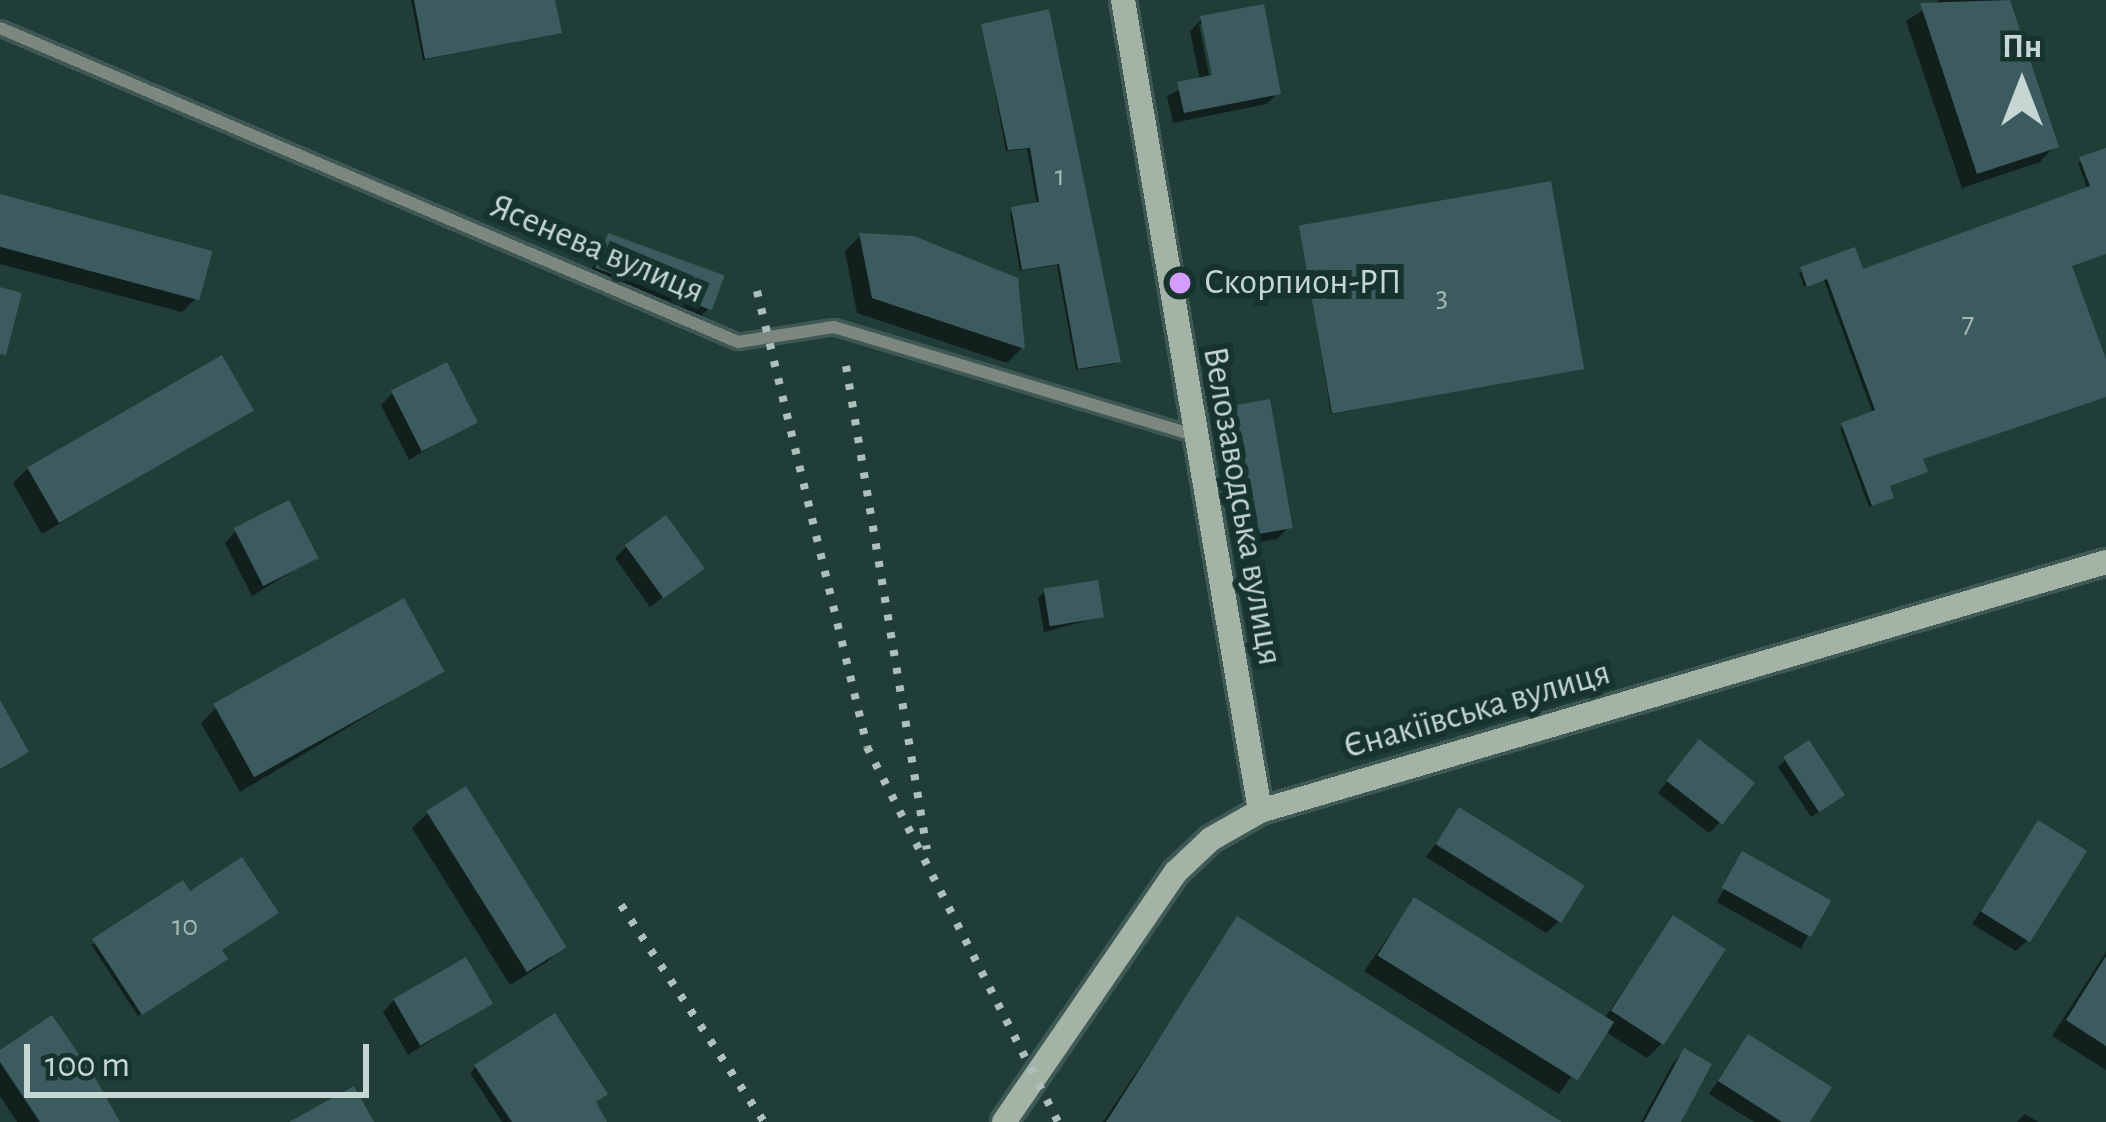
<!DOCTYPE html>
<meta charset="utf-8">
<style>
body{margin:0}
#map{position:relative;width:2106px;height:1122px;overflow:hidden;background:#203d37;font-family:"Alegreya Sans",sans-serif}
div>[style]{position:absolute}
.shadow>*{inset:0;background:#0007;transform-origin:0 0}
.building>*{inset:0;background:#3c5b5f;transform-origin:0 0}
.roads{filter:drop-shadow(3px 0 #3e5953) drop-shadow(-3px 0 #3e5953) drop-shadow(0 3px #3e5953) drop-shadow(0 -3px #3e5953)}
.street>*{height:12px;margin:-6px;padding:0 6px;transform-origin:6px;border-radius:6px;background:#7d877f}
.secondary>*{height:24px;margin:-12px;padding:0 12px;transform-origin:12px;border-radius:12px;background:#a3b4a7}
.rail>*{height:8px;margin-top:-4px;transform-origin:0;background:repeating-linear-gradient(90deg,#aec0bb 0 6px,transparent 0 18px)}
.dots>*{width:33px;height:33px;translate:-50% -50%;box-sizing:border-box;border:6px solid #16332d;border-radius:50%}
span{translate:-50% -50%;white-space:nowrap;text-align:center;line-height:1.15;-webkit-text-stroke:12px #16332d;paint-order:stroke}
.number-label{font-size:30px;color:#a4b7b5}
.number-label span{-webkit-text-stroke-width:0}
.street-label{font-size:36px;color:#c6d6d2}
.poi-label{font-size:36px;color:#c6d6d2}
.left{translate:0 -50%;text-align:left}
.north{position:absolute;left:1962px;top:24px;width:120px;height:120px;-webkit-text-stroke:9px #16332d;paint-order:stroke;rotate:0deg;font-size:33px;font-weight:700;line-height:48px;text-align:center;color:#c6d6d2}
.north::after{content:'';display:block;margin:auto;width:42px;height:54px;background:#c6d6d2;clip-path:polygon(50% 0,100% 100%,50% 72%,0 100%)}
.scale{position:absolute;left:24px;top:1044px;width:345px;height:54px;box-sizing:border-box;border:6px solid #c6d6d2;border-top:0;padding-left:15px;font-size:36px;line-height:42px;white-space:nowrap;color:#c6d6d2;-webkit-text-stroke:9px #16332d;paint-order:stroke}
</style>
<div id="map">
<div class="shadow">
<div style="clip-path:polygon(411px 0,552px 0,558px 32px,423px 60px)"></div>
<div style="clip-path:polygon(1939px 0,2007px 0,2055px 146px,2040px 162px,1962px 188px,1906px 21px)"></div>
<div style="clip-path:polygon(evenodd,1202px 19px,1278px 93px,1267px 104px,1173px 123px,1167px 96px,1200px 80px,1190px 31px,1202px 19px,1199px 24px,1205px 24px,1218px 89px,1212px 90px,1199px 24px)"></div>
<div style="clip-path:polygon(983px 27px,1118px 361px,1115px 364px,1076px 370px,1057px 265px,1020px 271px,1010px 213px,1037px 205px,1027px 149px,1006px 151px)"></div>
<div style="clip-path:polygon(2106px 151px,2106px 253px,2070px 266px,2106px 368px,2106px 396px,1920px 460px,1887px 487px,1888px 500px,1869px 507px,1840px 428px,1873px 414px,1824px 280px,1804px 287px,1799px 272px,1861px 273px,2088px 190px,2078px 163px)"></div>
<div style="clip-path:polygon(0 198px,197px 297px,182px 312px,0 264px)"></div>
<div style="clip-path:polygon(1301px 229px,1581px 368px,1331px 414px)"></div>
<div style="clip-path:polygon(860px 236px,1015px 280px,1022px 348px,1007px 363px,857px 313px,845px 251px)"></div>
<div style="clip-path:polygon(609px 237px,708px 309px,697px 320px,586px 279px)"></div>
<div style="clip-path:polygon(392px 394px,474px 421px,409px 460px,381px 405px)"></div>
<div style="clip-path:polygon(1228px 409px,1289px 527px,1277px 539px,1238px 545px,1217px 420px)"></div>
<div style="clip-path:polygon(250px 410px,42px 534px,13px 483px,28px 468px)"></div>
<div style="clip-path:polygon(236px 531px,316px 557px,252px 596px,225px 543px)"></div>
<div style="clip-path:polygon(626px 547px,701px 568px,650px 607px,615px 558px)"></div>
<div style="clip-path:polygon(1046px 591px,1101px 617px,1044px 632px,1038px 598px)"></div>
<div style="clip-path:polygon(442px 671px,240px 792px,201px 723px,216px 708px)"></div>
<div style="clip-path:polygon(1688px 754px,1720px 822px,1709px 833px,1658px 793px)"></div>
<div style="clip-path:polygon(1785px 760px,1834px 802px,1811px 817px,1778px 767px)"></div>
<div style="clip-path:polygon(1460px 811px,1558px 922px,1546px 933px,1426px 857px)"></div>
<div style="clip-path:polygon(428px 813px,562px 947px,547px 962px,510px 985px,412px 828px)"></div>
<div style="clip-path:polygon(2038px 824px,2028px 940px,2016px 951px,1972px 924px)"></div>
<div style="left:1743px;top:855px;width:96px;height:54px;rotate:29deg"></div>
<div style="clip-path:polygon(1415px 900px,1603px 1020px,1673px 919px,1662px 1043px,1647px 1058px,1604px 1031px,1559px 1094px,1364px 971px)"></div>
<div style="clip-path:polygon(1238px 920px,1556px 1122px,1103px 1122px)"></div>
<div style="clip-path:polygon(91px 944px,219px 950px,221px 961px,138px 1016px)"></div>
<div style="clip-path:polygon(2106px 952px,2106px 1070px,2052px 1036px)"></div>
<div style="clip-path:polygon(394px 1000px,489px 1004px,408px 1055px,383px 1012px)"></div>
<div style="clip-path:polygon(1749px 1038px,1806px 1122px,1754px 1122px,1709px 1094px)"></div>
<div style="clip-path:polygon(1684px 1052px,1677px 1122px,1641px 1122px,1673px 1063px)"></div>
<div style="clip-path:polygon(0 1053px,117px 1122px,17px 1122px,0 1096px)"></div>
<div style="clip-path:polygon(476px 1067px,593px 1104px,604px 1122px,502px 1122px,470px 1073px)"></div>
<div style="clip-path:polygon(2025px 1114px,2038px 1122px,2017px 1122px)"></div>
</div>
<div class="building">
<div style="clip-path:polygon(414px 0,555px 0,562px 33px,425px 59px)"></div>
<div style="clip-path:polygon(2010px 0,2059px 147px,1977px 174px,1920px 3px)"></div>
<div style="clip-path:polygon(1264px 4px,1281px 94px,1184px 113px,1177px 82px,1212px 75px,1200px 16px)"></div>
<div style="clip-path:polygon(1049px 9px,1121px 362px,1078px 369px,1059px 264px,1022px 270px,1011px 207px,1039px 202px,1030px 148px,1008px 150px,981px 24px)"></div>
<div style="clip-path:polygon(2106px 148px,2106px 254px,2072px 266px,2106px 359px,2106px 397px,1923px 459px,1928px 472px,1890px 486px,1894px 498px,1872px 506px,1841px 423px,1875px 410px,1827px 279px,1807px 287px,1800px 267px,1855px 247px,1863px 269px,2090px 186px,2079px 157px)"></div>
<div style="left:1551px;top:181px;width:191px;height:256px;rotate:80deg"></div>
<div style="left:0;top:194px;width:220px;height:51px;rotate:15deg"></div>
<div style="left:608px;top:233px;width:124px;height:37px;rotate:20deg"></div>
<div style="clip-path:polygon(859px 233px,914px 236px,1018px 278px,1025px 349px,872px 298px)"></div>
<div style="clip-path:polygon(0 287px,22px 293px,6px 355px,0 354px)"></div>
<div style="left:222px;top:355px;width:64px;height:225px;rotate:60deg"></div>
<div style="left:447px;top:362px;width:68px;height:63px;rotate:63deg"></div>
<div style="left:1270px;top:399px;width:131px;height:44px;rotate:80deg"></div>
<div style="left:289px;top:500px;width:65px;height:62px;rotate:63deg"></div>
<div style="left:666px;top:515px;width:66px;height:51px;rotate:54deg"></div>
<div style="left:1098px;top:580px;width:38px;height:55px;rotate:81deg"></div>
<div style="left:404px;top:598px;width:84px;height:218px;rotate:61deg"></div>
<div style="clip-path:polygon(0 700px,29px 752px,0 769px)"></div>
<div style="left:1699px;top:739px;width:71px;height:53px;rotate:38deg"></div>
<div style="left:1809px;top:740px;width:66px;height:31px;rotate:57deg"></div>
<div style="left:466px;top:786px;width:190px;height:47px;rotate:58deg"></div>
<div style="left:1459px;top:807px;width:148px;height:44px;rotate:32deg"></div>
<div style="left:2038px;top:820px;width:58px;height:108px;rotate:32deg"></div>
<div style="left:1742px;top:851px;width:102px;height:42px;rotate:29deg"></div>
<div style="clip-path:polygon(242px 857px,279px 913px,222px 950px,228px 959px,142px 1015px,92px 939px,183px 880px,190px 891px)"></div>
<div style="left:1414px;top:897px;width:236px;height:69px;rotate:32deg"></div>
<div style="left:1673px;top:915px;width:63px;height:114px;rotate:33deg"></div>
<div style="clip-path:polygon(1237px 916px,1562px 1122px,1106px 1122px)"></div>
<div style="clip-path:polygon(2106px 956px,2106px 1046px,2066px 1020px)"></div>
<div style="left:466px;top:957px;width:54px;height:84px;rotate:60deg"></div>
<div style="clip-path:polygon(555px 1013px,608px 1094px,596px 1102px,607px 1122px,512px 1122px,474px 1065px)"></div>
<div style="clip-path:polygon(52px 1015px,95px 1078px,120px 1122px,40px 1122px,0 1062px,0 1050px)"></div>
<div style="clip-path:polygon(1748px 1034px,1832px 1087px,1810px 1122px,1782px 1122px,1718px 1081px)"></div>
<div style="clip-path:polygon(1684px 1048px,1712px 1064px,1681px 1122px,1644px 1122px)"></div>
<div style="clip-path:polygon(354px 1086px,374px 1122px,289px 1122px)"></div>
</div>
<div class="roads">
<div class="street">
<div style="left:0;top:28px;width:802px;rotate:23.05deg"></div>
<div style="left:738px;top:342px;width:97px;rotate:-8.9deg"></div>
<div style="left:834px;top:327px;width:372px;rotate:16.7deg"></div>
</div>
<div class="secondary">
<div style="left:1123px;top:0;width:822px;rotate:80.41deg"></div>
<div style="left:1004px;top:1122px;width:303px;rotate:-55.5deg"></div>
<div style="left:1176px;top:872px;width:48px;rotate:-43.3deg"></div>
<div style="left:1211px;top:839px;width:56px;rotate:-29.7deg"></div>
<div style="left:1260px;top:811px;width:882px;rotate:-16.4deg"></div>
</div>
</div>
<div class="rail">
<div style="left:757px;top:291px;width:469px;rotate:76.4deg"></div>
<div style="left:867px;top:747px;width:421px;rotate:63deg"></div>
<div style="left:846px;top:366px;width:490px;rotate:80.5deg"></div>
<div style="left:621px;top:905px;width:260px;rotate:56.6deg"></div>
</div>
<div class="dots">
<div style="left:1180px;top:283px;background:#d39cfd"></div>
</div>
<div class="number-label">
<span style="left:1060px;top:176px">1</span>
<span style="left:1442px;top:297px">3</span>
<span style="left:1968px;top:323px">7</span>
<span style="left:185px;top:926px">10</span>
</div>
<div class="street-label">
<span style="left:597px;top:249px;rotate:23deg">Ясенева вулиця</span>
<span style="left:1242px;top:506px;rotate:80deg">Велозаводська вулиця</span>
<span style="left:1477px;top:710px;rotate:-16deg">Єнакіївська вулиця</span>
</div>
<div class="poi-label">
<span class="left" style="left:1204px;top:283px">Скорпион-РП</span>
</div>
<div class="north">Пн</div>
<div class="scale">100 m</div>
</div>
